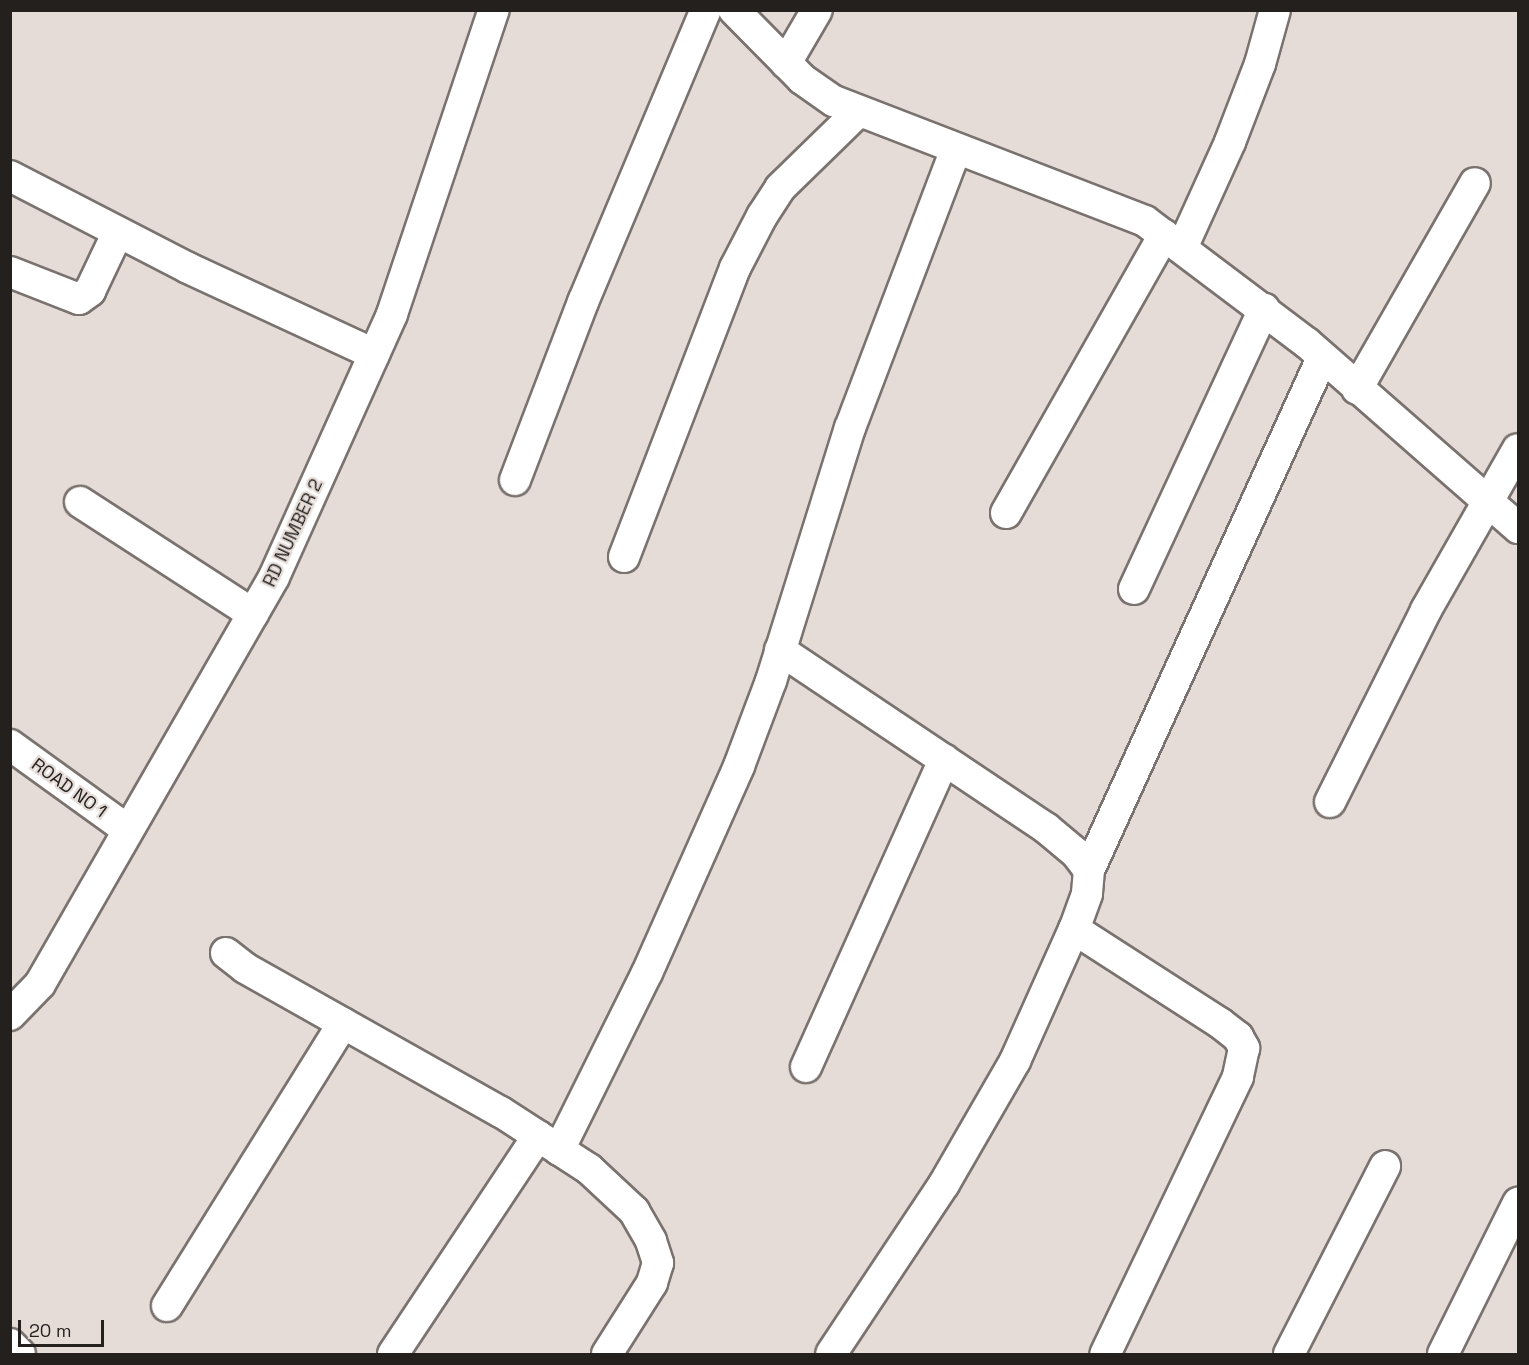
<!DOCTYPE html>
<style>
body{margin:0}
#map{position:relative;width:1529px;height:1365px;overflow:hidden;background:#e5dcd7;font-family:"Space Grotesk",sans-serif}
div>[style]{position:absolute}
.roads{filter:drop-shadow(2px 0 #7a726e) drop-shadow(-2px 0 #7a726e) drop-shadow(0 2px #7a726e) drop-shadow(0 -2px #7a726e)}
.minor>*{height:30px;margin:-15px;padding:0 15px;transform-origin:15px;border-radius:15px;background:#fff}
span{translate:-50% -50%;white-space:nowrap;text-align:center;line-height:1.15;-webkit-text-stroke:4.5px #e5dcd7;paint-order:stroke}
.street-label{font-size:18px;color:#23201e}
.frame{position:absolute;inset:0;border:12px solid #23201e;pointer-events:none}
.scale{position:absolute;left:18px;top:1320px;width:86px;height:27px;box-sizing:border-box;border:3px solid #23201e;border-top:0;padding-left:8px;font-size:18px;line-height:21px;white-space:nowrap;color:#23201e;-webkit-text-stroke:4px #e5dcd7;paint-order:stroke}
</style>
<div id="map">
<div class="roads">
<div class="minor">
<div style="left:734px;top:10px;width:97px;rotate:45.4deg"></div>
<div style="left:802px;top:79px;width:39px;rotate:35deg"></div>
<div style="left:834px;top:101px;width:333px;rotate:21.1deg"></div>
<div style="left:1145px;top:221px;width:203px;rotate:37deg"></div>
<div style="left:1307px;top:343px;width:281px;rotate:41.2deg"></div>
<div style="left:786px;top:63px;width:61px;rotate:-59.7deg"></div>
<div style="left:10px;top:176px;width:200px;rotate:27.3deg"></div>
<div style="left:188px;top:268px;width:205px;rotate:24.8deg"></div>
<div style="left:1182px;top:248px;width:116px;rotate:-65.6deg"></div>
<div style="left:1230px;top:142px;width:84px;rotate:-69deg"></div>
<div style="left:1260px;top:64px;width:56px;rotate:-74.5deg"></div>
<div style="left:10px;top:272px;width:74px;rotate:21.4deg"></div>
<div style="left:79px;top:299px;width:14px;rotate:-36deg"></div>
<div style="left:90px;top:291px;width:65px;rotate:-64.6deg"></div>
<div style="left:1357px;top:389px;width:237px;rotate:-60.2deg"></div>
<div style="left:515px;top:480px;width:191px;rotate:-69.1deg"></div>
<div style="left:583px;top:302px;width:317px;rotate:-67.2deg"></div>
<div style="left:80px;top:502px;width:206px;rotate:32.9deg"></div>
<div style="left:1006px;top:513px;width:320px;rotate:-60.4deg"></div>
<div style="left:624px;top:557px;width:310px;rotate:-69deg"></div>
<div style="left:735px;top:268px;width:59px;rotate:-62.6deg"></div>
<div style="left:762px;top:216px;width:33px;rotate:-57deg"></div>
<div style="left:780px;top:188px;width:110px;rotate:-44.3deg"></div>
<div style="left:1134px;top:589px;width:309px;rotate:-65.1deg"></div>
<div style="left:780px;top:650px;width:320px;rotate:33.8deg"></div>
<div style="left:1046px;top:828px;width:39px;rotate:40deg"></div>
<div style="left:1076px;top:853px;width:21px;rotate:53deg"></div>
<div style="left:1089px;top:870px;width:24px;rotate:95deg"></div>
<div style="left:1087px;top:894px;width:37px;rotate:110deg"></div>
<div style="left:1074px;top:929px;width:145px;rotate:114.1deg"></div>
<div style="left:1015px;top:1061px;width:142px;rotate:120deg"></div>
<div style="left:944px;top:1184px;width:204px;rotate:123.6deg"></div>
<div style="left:10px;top:745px;width:145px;rotate:35.8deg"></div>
<div style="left:1330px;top:802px;width:215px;rotate:-63.4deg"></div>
<div style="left:1426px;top:610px;width:185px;rotate:-60.3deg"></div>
<div style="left:1089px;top:870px;width:563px;rotate:-65.53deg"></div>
<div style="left:1074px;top:929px;width:174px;rotate:32.8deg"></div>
<div style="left:1220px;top:1023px;width:23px;rotate:38deg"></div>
<div style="left:1238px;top:1037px;width:13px;rotate:61deg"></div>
<div style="left:1244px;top:1048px;width:30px;rotate:102deg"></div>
<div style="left:1238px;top:1077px;width:307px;rotate:115.6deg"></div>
<div style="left:226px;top:953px;width:24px;rotate:38deg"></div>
<div style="left:245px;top:968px;width:294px;rotate:29.4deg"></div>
<div style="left:501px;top:1112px;width:105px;rotate:32.9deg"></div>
<div style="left:589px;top:1169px;width:62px;rotate:43deg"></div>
<div style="left:634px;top:1211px;width:34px;rotate:60deg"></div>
<div style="left:651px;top:1241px;width:23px;rotate:72deg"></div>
<div style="left:658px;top:1263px;width:21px;rotate:107deg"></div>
<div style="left:652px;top:1283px;width:84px;rotate:122.4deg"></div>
<div style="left:10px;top:1015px;width:43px;rotate:-45.9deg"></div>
<div style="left:40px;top:984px;width:469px;rotate:-60.1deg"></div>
<div style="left:274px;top:577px;width:288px;rotate:-65.8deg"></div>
<div style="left:392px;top:314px;width:321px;rotate:-71.5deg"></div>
<div style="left:806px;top:1067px;width:337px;rotate:-65.8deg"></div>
<div style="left:559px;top:1150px;width:198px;rotate:-63.6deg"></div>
<div style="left:647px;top:973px;width:227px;rotate:-66deg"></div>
<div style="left:739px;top:766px;width:91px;rotate:-69.4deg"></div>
<div style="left:771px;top:681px;width:265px;rotate:-72.7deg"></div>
<div style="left:850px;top:428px;width:298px;rotate:-69.2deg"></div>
<div style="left:167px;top:1306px;width:333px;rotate:-58.1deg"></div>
<div style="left:10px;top:1344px;width:14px;rotate:45deg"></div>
<div style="left:393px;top:1354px;width:262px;rotate:-56.4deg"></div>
<div style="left:1289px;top:1354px;width:211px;rotate:-62.9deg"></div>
<div style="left:1443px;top:1354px;width:169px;rotate:-63.6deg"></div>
</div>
</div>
<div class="street-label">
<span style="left:293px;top:533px;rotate:-65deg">RD NUMBER 2</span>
<span style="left:69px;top:788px;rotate:36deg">ROAD NO 1</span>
</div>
<div class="frame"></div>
<div class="scale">20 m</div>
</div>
